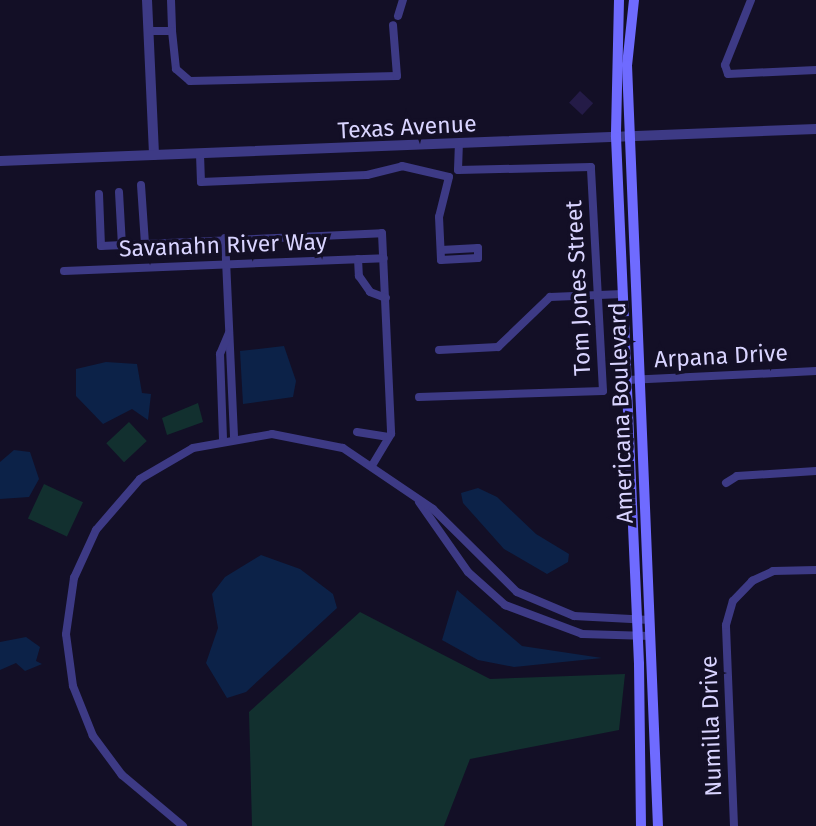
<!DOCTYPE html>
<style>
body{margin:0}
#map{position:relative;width:816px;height:826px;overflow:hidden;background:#130f26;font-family:"Fira Sans",sans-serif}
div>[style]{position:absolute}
.green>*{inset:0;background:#12302f;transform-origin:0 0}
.water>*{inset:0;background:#0c2248}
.building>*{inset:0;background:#241b47;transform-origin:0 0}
.minor>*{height:8px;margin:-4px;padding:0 4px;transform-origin:4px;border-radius:4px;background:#3d3a85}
.tertiary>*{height:10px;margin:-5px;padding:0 5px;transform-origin:5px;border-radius:5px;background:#3d3a85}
.secondary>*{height:10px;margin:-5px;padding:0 5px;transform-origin:5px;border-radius:5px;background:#6f6bff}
span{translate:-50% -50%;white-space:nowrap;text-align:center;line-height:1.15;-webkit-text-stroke:7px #130f26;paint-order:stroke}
.street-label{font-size:23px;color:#d9d4ff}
</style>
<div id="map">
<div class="green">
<div style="clip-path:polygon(198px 403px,203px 422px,167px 435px,162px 418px)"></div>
<div style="left:129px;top:422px;width:26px;height:31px;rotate:47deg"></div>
<div style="left:44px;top:484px;width:43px;height:38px;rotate:25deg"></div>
<div style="clip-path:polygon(360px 612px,490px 679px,625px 674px,619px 730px,470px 759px,444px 826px,252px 826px,249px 712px)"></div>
</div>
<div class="water">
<div style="clip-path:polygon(284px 346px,296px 381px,293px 397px,243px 404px,240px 351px)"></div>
<div style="clip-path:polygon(106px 362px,137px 364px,142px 393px,151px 394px,148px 420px,132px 409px,103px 424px,76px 396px,76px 369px)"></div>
<div style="clip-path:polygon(14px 450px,30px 452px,39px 479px,29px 497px,0 499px,0 462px)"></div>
<div style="clip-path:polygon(478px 488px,497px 497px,536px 534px,569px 554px,568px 562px,547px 574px,504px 549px,463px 503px,461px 493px)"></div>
<div style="clip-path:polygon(261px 555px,300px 569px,333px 594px,337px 608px,246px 692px,227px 698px,206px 663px,218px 628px,212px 594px,225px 577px)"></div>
<div style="clip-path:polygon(457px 590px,522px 646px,602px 658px,514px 667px,478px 660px,442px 640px)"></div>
<div style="clip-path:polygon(26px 637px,40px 647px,36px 661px,42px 664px,25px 671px,16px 663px,0 670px,0 642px)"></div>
</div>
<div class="building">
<div style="left:580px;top:91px;width:18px;height:16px;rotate:43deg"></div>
</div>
<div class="minor">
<div style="left:171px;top:0;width:31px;rotate:88deg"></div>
<div style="left:751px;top:0;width:70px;rotate:111.8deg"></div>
<div style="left:725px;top:65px;width:9px;rotate:72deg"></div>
<div style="left:728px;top:74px;width:88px;rotate:-2.6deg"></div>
<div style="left:398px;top:16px;width:17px;rotate:-73deg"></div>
<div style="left:151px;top:31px;width:21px"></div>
<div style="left:172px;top:31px;width:38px;rotate:84deg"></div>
<div style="left:176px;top:69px;width:18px;rotate:41deg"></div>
<div style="left:190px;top:81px;width:207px;rotate:-1.4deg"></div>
<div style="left:397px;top:76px;width:51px;rotate:-94.5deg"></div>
<div style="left:200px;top:154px;width:28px;rotate:88deg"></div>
<div style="left:201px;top:182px;width:166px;rotate:-2.4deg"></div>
<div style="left:367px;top:175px;width:36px;rotate:-14deg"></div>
<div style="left:402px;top:166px;width:48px;rotate:13.2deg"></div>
<div style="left:449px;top:177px;width:41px;rotate:104deg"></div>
<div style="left:439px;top:217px;width:43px;rotate:87.3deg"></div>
<div style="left:441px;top:260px;width:37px;rotate:-3deg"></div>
<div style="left:478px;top:258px;width:10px;rotate:-90deg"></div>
<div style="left:478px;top:248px;width:37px;rotate:177deg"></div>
<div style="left:141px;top:185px;width:58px;rotate:86.1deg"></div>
<div style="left:119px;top:192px;width:53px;rotate:86.8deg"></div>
<div style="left:99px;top:194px;width:52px;rotate:87.8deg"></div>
<div style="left:101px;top:246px;width:281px;rotate:-2.6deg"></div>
<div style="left:382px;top:233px;width:201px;rotate:87.4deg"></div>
<div style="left:391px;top:434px;width:35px;rotate:121deg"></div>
<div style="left:225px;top:238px;width:199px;rotate:87.4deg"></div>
<div style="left:358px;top:259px;width:17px;rotate:87deg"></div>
<div style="left:359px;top:276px;width:19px;rotate:55deg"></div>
<div style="left:370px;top:292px;width:17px;rotate:21deg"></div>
<div style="left:64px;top:271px;width:320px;rotate:-2.3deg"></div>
<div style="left:439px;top:350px;width:59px;rotate:-2.9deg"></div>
<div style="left:498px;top:347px;width:72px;rotate:-43.9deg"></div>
<div style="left:550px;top:297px;width:73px;rotate:-2.4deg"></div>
<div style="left:627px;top:380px;width:189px;rotate:-2.7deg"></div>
<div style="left:419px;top:397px;width:184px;rotate:-1.9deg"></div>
<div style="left:603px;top:391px;width:224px;rotate:-93.1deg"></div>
<div style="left:591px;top:167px;width:133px;rotate:178.7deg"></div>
<div style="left:458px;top:170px;width:27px;rotate:-88deg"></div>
<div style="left:357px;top:432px;width:32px;rotate:9deg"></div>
<div style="left:223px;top:439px;width:85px;rotate:-92deg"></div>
<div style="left:220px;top:354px;width:23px;rotate:-67deg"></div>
<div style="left:726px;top:483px;width:13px;rotate:-32deg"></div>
<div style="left:737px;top:476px;width:79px;rotate:-3.6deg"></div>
<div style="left:419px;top:502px;width:85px;rotate:55deg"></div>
<div style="left:468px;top:572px;width:50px;rotate:41.7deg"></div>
<div style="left:505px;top:605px;width:82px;rotate:20.6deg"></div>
<div style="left:582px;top:634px;width:68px;rotate:1.7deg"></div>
<div style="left:183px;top:826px;width:80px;rotate:-140.1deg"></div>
<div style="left:122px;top:775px;width:49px;rotate:-126.6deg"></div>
<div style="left:93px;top:736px;width:54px;rotate:-111.8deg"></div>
<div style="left:73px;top:686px;width:52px;rotate:-97.7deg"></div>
<div style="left:66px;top:634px;width:57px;rotate:-81.9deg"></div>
<div style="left:74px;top:578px;width:53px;rotate:-65.4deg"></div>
<div style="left:96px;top:530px;width:67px;rotate:-49.2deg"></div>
<div style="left:140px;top:479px;width:61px;rotate:-30.3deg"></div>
<div style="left:193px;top:448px;width:80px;rotate:-10deg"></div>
<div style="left:272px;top:434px;width:72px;rotate:11.2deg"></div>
<div style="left:343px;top:448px;width:109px;rotate:34.1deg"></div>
<div style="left:433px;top:509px;width:118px;rotate:44.7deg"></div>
<div style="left:517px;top:592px;width:62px;rotate:22.8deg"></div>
<div style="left:574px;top:616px;width:76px;rotate:3deg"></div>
<div style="left:734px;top:826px;width:201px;rotate:-92.3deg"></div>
<div style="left:726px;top:625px;width:25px;rotate:-74deg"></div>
<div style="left:733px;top:601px;width:28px;rotate:-46deg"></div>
<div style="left:752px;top:581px;width:23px;rotate:-25deg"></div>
<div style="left:773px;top:571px;width:43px;rotate:-1.3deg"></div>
</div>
<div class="tertiary">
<div style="left:147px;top:0;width:155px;rotate:87.4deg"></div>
<div style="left:0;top:161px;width:817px;rotate:-2.25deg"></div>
</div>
<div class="secondary">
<div style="left:619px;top:0;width:137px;rotate:91.3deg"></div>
<div style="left:616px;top:137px;width:528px;rotate:87.5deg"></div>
<div style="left:639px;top:664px;width:162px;rotate:89.3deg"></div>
<div style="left:634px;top:0;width:65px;rotate:96.1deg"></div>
<div style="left:627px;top:65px;width:762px;rotate:87.67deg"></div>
</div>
<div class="street-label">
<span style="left:407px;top:127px;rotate:-3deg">Texas Avenue</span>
<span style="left:223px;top:245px;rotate:-2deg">Savanahn River Way</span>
<span style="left:578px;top:288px;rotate:-93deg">Tom Jones Street</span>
<span style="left:721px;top:356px;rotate:-3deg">Arpana Drive</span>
<span style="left:621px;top:413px;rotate:-92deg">Americana Boulevard</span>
<span style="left:711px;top:726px;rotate:-92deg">Numilla Drive</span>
</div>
</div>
